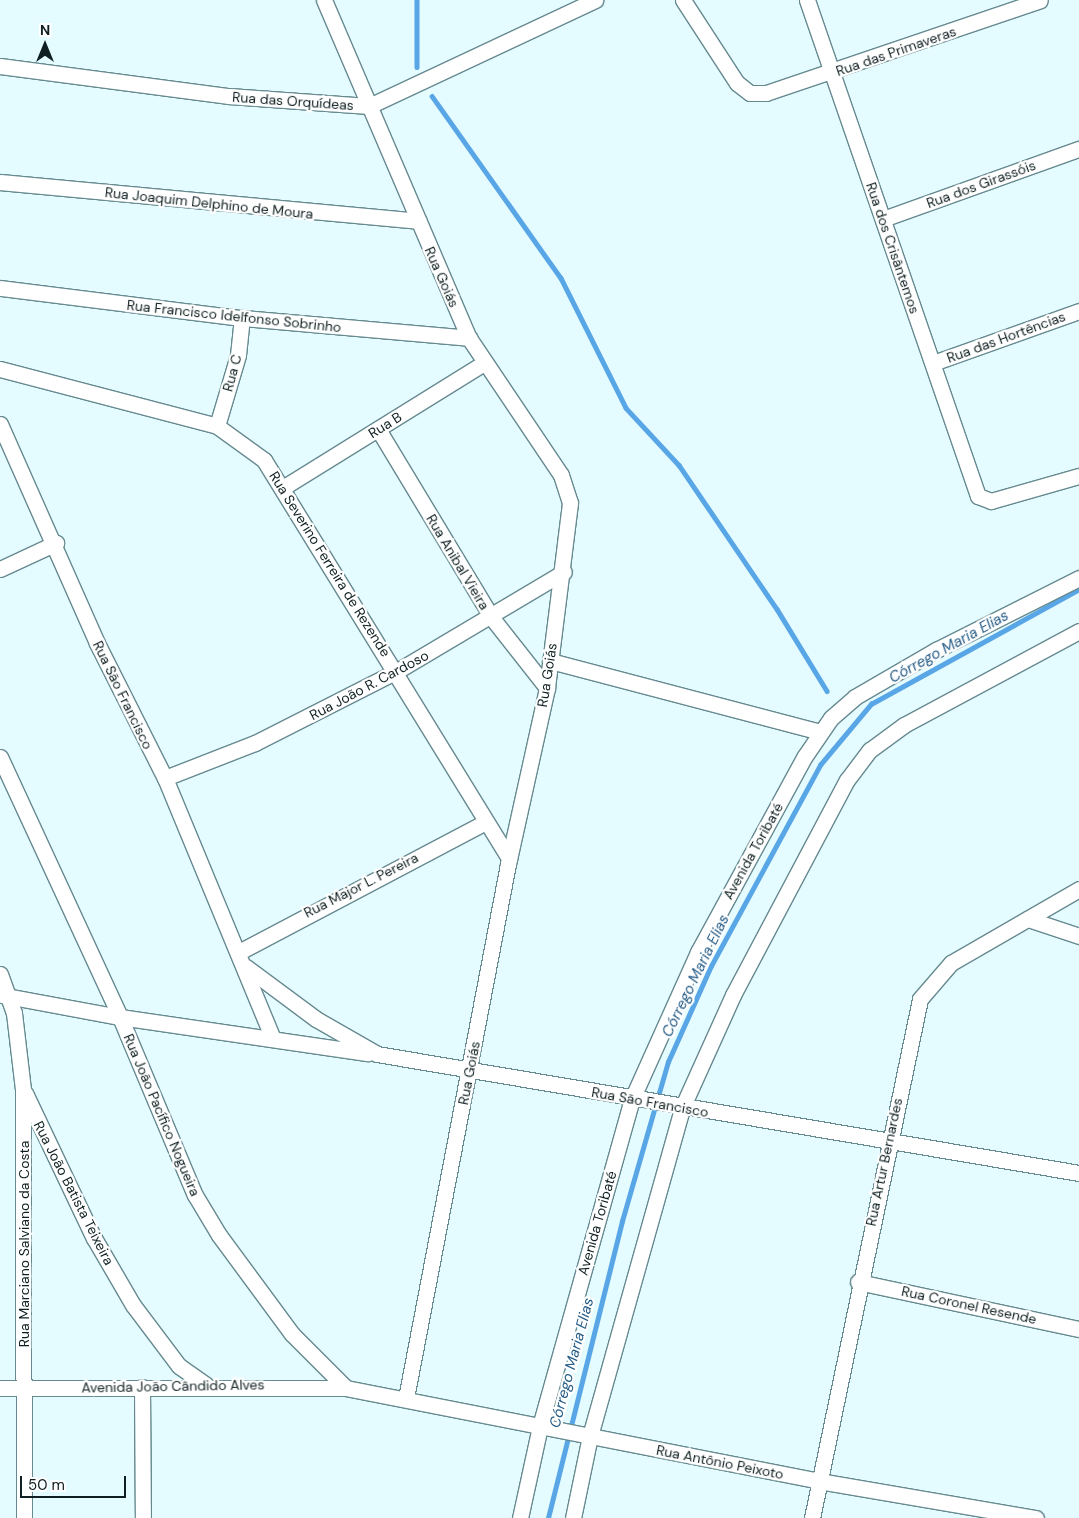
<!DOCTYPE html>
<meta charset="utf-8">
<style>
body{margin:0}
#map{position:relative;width:1079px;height:1518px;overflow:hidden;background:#e4fbff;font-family:"DM Sans",sans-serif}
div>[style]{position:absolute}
.stream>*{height:4.5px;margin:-2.25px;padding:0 2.25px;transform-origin:2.25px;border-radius:2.25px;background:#58a6e6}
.roads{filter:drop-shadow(1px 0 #668a90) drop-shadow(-1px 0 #668a90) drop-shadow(0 1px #668a90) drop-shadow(0 -1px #668a90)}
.minor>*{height:15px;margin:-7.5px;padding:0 7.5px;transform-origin:7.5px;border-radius:7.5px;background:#fff}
span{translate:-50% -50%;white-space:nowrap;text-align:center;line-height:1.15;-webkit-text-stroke:4.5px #fff;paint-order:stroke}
.street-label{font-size:14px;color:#101f21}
.water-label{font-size:15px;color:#255c87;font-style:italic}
.north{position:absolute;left:20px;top:20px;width:50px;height:50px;-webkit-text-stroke:4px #fff;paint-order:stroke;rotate:0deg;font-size:14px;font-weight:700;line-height:20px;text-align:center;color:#101f21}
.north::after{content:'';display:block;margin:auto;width:18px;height:22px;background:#101f21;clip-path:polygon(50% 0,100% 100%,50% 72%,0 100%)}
.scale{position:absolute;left:20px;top:1476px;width:106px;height:22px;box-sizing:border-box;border:2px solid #101f21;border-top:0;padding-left:6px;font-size:15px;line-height:18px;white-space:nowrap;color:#101f21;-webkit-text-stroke:4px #fff;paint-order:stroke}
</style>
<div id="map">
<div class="stream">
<div style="left:417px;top:0;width:67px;rotate:90deg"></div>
<div style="left:432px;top:96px;width:223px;rotate:54.7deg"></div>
<div style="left:561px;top:278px;width:145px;rotate:63.4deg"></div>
<div style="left:626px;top:408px;width:78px;rotate:47.1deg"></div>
<div style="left:679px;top:465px;width:174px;rotate:55.8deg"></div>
<div style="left:777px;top:609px;width:96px;rotate:58.6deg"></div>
<div style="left:548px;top:1518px;width:306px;rotate:-76deg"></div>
<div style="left:622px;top:1221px;width:166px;rotate:-73.9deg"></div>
<div style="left:668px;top:1062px;width:105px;rotate:-65.9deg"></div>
<div style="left:711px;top:966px;width:229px;rotate:-61.5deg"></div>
<div style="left:820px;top:765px;width:80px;rotate:-50.1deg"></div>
<div style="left:871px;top:704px;width:238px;rotate:-28.9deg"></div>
</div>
<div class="roads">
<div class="minor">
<div style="left:324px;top:0;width:368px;rotate:66.8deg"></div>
<div style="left:469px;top:338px;width:165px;rotate:56.1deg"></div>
<div style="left:561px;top:475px;width:29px;rotate:72deg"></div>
<div style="left:570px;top:503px;width:186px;rotate:97.1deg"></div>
<div style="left:547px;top:688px;width:180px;rotate:102.5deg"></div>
<div style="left:508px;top:864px;width:544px;rotate:100.81deg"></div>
<div style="left:683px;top:0;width:99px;rotate:57deg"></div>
<div style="left:737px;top:83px;width:16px;rotate:38deg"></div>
<div style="left:750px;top:93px;width:16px"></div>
<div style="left:766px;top:93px;width:289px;rotate:-18.7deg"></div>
<div style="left:807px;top:0;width:525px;rotate:70.98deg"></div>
<div style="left:978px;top:496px;width:14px;rotate:21deg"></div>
<div style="left:991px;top:501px;width:91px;rotate:-15.9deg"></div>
<div style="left:0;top:66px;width:231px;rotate:7.5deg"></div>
<div style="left:229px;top:96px;width:140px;rotate:4.1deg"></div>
<div style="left:369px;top:106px;width:250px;rotate:-25.1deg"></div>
<div style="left:0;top:182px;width:420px;rotate:5.3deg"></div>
<div style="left:883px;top:219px;width:208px;rotate:-19.7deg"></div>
<div style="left:0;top:288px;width:244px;rotate:7.1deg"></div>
<div style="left:242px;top:318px;width:228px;rotate:5deg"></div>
<div style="left:933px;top:363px;width:155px;rotate:-19.6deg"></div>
<div style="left:0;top:369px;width:224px;rotate:14.7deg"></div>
<div style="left:217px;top:426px;width:58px;rotate:35.9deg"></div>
<div style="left:264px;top:460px;width:468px;rotate:58.4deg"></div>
<div style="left:0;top:424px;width:240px;rotate:66.1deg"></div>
<div style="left:97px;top:643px;width:151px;rotate:63.3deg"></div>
<div style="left:165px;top:778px;width:282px;rotate:67.5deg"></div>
<div style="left:217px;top:426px;width:74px;rotate:-73.5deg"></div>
<div style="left:238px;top:355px;width:37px;rotate:-84deg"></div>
<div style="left:378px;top:429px;width:221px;rotate:58.9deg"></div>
<div style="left:492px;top:618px;width:89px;rotate:51.8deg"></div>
<div style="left:284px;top:487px;width:235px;rotate:-31.8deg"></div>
<div style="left:0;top:569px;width:62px;rotate:-24.9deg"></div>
<div style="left:550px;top:661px;width:279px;rotate:14.7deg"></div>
<div style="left:0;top:757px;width:286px;rotate:65.2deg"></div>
<div style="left:120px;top:1017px;width:193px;rotate:67.2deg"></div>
<div style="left:195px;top:1195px;width:47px;rotate:59deg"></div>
<div style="left:219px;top:1235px;width:123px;rotate:53.6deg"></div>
<div style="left:292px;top:1334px;width:76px;rotate:45deg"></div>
<div style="left:346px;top:1388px;width:482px;rotate:11.1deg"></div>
<div style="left:819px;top:1481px;width:220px;rotate:9.7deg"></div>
<div style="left:165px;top:778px;width:97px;rotate:-21.3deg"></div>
<div style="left:255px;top:743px;width:159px;rotate:-26.9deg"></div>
<div style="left:397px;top:671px;width:194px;rotate:-30.7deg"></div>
<div style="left:1028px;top:919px;width:54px;rotate:18.4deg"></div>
<div style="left:239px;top:952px;width:279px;rotate:-27.8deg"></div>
<div style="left:246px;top:967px;width:87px;rotate:36.6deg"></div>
<div style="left:316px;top:1019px;width:70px;rotate:29.8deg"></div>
<div style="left:377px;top:1054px;width:712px;rotate:9.62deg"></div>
<div style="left:0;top:974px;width:41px;rotate:70.3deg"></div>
<div style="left:14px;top:1013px;width:78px;rotate:83.3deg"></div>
<div style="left:23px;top:1090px;width:428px;rotate:89.9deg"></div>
<div style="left:1px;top:995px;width:121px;rotate:10.5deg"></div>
<div style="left:120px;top:1017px;width:251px;rotate:8.3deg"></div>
<div style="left:25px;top:1093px;width:161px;rotate:64.6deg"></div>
<div style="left:94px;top:1238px;width:78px;rotate:59.8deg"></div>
<div style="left:133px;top:1305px;width:76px;rotate:53deg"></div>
<div style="left:179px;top:1366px;width:33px;rotate:35deg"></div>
<div style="left:858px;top:1282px;width:226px;rotate:12deg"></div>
<div style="left:142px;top:1387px;width:131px;rotate:89.6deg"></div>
<div style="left:0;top:1388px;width:346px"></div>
<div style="left:520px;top:1518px;width:94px;rotate:-77.7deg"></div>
<div style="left:540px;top:1426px;width:340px;rotate:-74.3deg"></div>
<div style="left:632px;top:1099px;width:161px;rotate:-65.8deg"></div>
<div style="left:698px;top:952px;width:223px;rotate:-61.4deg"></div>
<div style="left:805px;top:756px;width:46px;rotate:-55.6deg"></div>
<div style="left:831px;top:718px;width:32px;rotate:-41deg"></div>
<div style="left:855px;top:697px;width:94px;rotate:-30.1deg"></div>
<div style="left:936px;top:650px;width:160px;rotate:-26.7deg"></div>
<div style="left:573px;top:1518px;width:84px;rotate:-78.3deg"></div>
<div style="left:590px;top:1436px;width:341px;rotate:-74.3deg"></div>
<div style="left:682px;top:1108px;width:124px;rotate:-65.7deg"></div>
<div style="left:733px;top:995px;width:243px;rotate:-62.1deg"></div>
<div style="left:847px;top:780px;width:38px;rotate:-53deg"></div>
<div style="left:870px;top:750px;width:42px;rotate:-36.3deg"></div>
<div style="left:904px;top:725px;width:199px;rotate:-28.2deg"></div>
<div style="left:812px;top:1518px;width:530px;rotate:-78.24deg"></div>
<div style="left:920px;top:999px;width:48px;rotate:-49.3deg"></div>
<div style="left:951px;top:963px;width:148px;rotate:-30deg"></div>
</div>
</div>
<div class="street-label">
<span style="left:896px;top:51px;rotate:-19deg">Rua das Primaveras</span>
<span style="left:293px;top:101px;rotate:4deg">Rua das Orquídeas</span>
<span style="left:981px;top:184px;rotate:-20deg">Rua dos Girassóis</span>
<span style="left:209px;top:203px;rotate:6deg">Rua Joaquim Delphino de Moura</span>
<span style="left:893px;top:248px;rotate:71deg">Rua dos Crisântemos</span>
<span style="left:442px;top:277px;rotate:66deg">Rua Goiás</span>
<span style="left:234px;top:316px;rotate:6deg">Rua Francisco Idelfonso Sobrinho</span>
<span style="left:1006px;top:337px;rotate:-20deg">Rua das Hortências</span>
<span style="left:232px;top:373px;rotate:-75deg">Rua C</span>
<span style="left:385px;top:425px;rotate:-32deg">Rua B</span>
<span style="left:458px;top:562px;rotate:59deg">Rua Anibal Vieira</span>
<span style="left:330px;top:564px;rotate:58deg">Rua Severino Ferreira de Rezende</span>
<span style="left:547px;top:675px;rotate:-81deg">Rua Goiás</span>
<span style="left:369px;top:685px;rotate:-28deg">Rua João R. Cardoso</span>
<span style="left:123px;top:695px;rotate:64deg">Rua São Francisco</span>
<span style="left:753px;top:851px;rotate:-61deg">Avenida Toribaté</span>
<span style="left:361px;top:885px;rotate:-27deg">Rua Major L. Pereira</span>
<span style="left:469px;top:1073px;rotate:-79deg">Rua Goiás</span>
<span style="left:650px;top:1102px;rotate:10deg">Rua São Francisco</span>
<span style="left:162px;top:1115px;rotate:67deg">Rua João Pacífico Nogueira</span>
<span style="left:884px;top:1162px;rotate:-78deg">Rua Artur Bernardes</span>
<span style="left:74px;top:1193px;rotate:63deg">Rua João Batista Teixeira</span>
<span style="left:597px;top:1223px;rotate:-74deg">Avenida Toribaté</span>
<span style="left:24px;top:1244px;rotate:-90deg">Rua Marciano Salviano da Costa</span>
<span style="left:969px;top:1305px;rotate:12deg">Rua Coronel Resende</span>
<span style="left:173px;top:1386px;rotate:-1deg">Avenida João Cândido Alves</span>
<span style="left:720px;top:1462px;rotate:11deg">Rua Antônio Peixoto</span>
</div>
<div class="water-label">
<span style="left:949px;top:647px;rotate:-29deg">Córrego Maria Elias</span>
<span style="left:696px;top:976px;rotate:-64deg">Córrego Maria Elias</span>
<span style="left:572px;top:1363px;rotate:-75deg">Córrego Maria Elias</span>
</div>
<div class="north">N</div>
<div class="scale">50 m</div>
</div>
